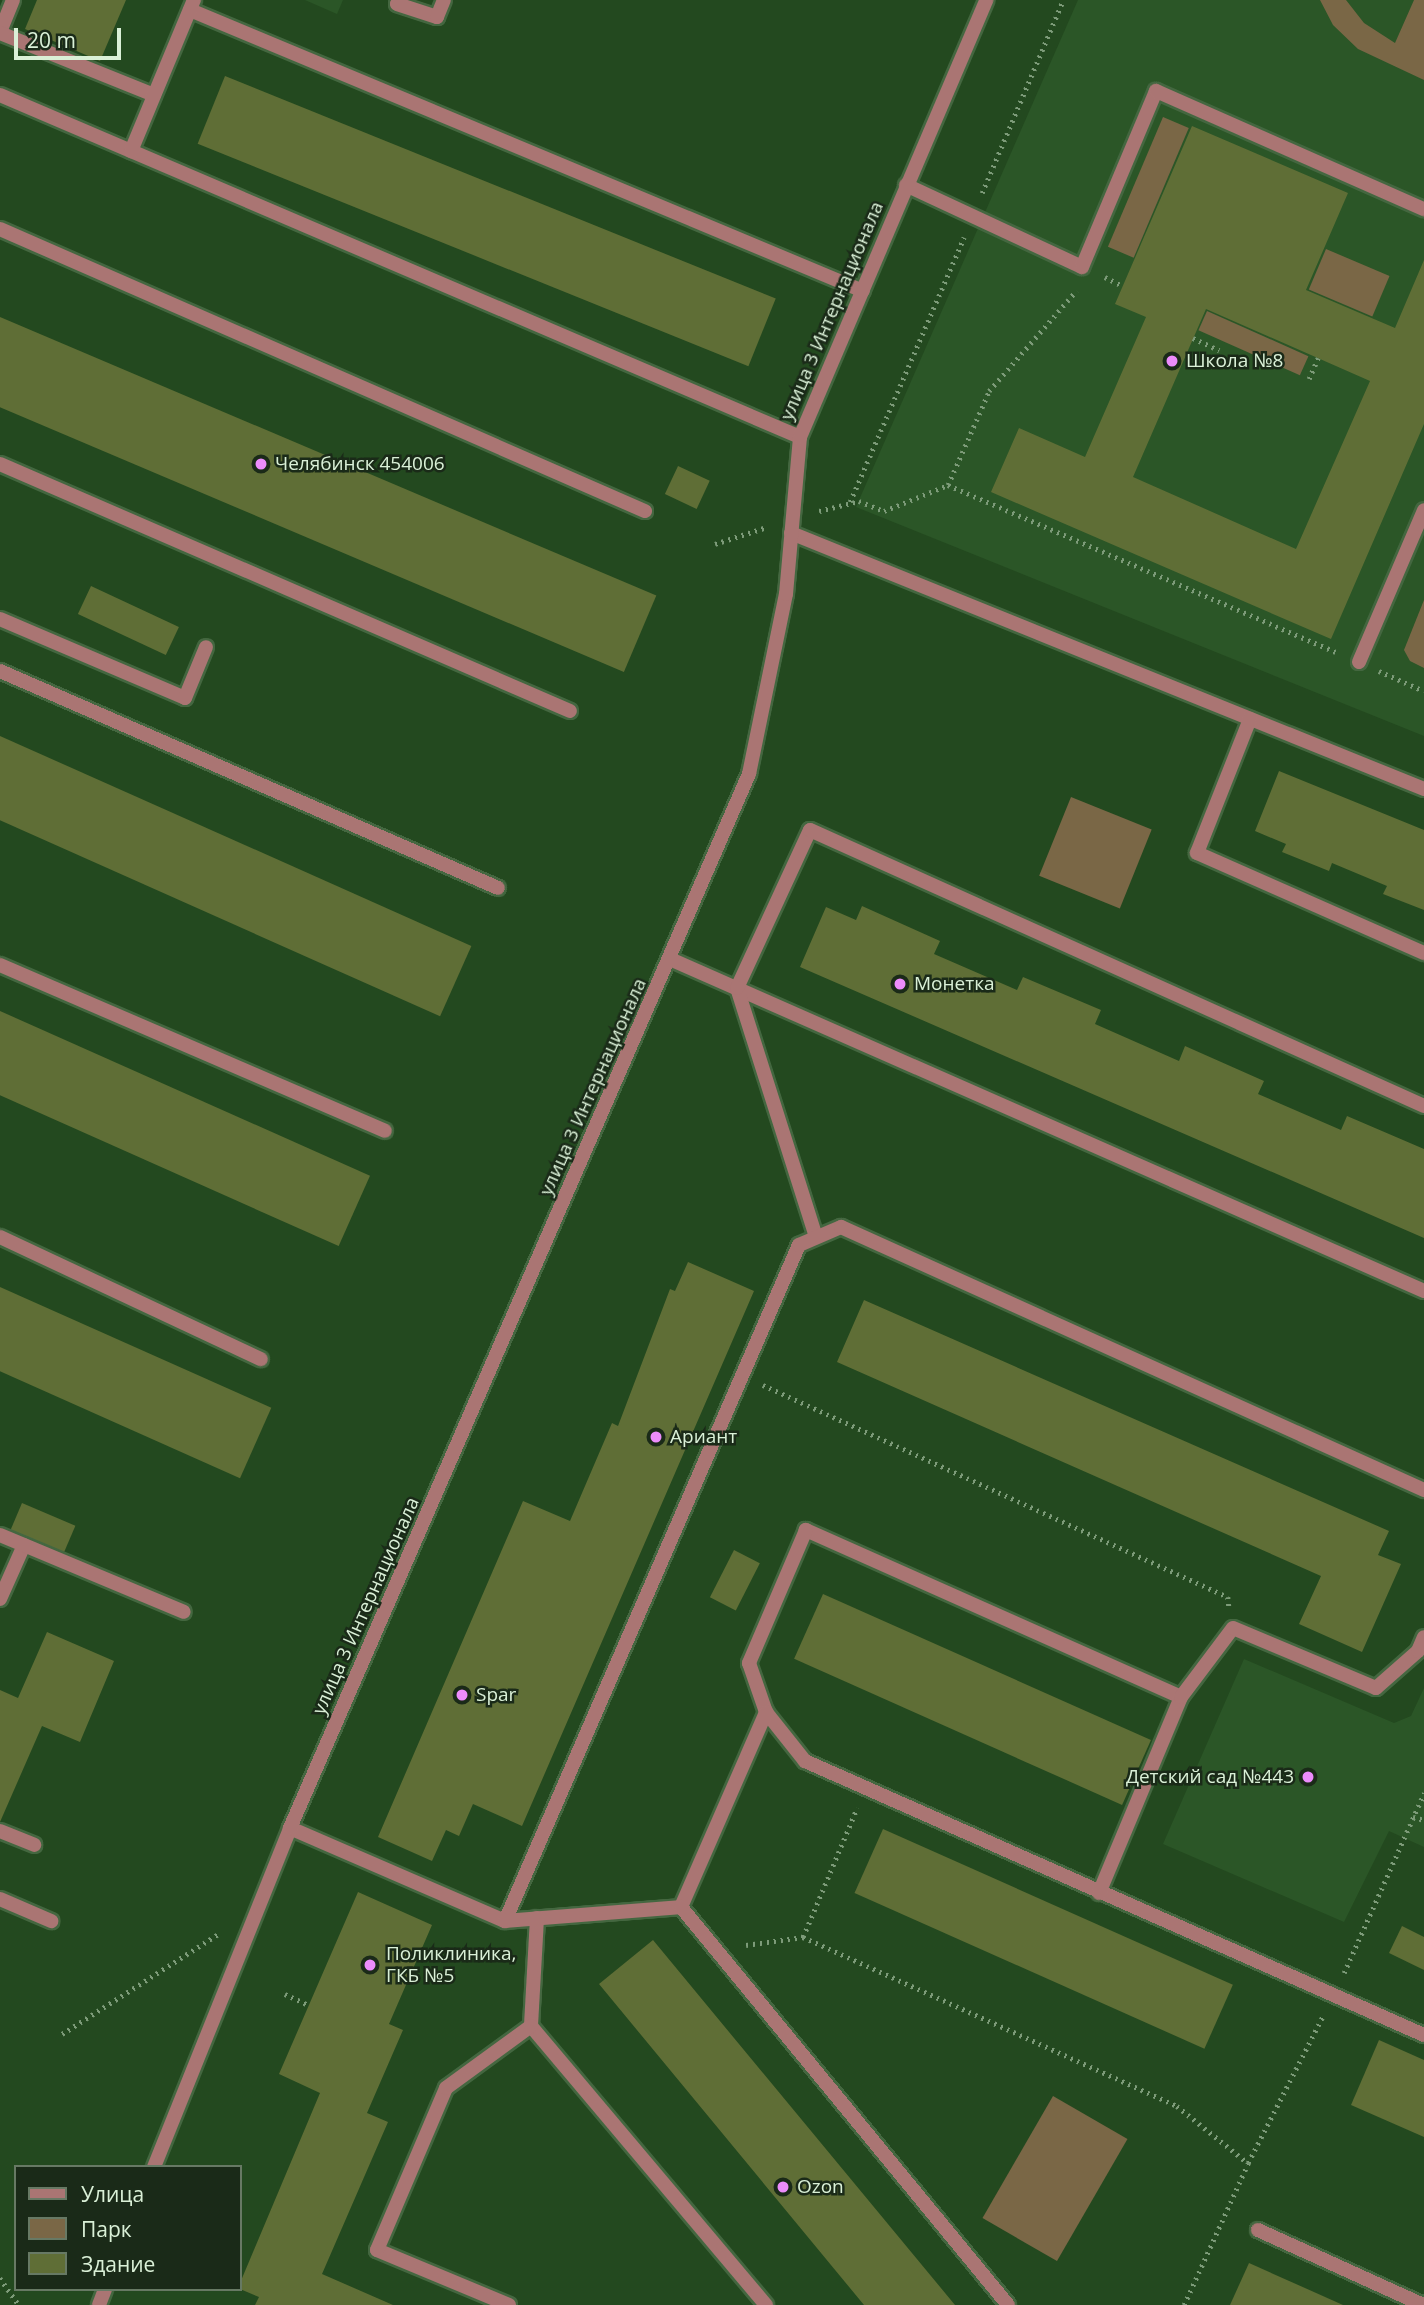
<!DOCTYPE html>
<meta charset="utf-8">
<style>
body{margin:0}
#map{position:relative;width:1424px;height:2305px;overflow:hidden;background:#23491f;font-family:"Open Sans",sans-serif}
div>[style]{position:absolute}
.built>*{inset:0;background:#2b5627}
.green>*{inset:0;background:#7a6746;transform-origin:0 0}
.building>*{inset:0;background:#5f6e36;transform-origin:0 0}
.path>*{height:4.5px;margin-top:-2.25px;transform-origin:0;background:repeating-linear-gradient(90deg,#7d9b79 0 2px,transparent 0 7px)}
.roads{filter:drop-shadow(2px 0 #446740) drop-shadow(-2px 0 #446740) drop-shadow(0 2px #446740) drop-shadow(0 -2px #446740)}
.lane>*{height:14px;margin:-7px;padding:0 7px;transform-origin:7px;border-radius:7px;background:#aa7573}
.street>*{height:14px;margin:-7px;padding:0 7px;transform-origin:7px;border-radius:7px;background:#aa7573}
.dots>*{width:19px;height:19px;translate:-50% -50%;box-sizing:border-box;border:4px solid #1a2a18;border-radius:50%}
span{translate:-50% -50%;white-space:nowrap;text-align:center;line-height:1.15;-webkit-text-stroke:5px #1a2a18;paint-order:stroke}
.street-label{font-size:19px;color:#daf0d7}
.poi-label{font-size:19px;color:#daf0d7}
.left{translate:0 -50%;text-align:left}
.right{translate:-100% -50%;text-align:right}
.legend{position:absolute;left:14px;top:2165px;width:228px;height:126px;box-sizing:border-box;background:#1a2a18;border:2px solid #677964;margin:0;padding:9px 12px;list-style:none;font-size:21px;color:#daf0d7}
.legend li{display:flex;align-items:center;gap:14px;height:35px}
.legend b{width:35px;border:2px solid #677964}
.scale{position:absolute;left:14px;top:28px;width:107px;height:32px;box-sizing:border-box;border:4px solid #daf0d7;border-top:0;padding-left:9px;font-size:21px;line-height:24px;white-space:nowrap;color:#daf0d7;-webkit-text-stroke:5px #1a2a18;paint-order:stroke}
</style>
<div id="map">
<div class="built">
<div style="clip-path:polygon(305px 0,343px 0,337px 14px)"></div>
<div style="clip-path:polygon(1078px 0,1424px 0,1424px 736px,856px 507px)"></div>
<div style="clip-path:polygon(1244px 1659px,1394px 1723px,1411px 1716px,1424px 1688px,1424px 1847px,1389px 1831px,1344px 1922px,1163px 1844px)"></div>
</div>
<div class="green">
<div style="clip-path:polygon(1320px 0,1346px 0,1364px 23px,1395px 43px,1414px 0,1424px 0,1424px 80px,1358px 49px,1333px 25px)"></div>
<div style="left:1163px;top:117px;width:28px;height:141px;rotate:23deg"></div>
<div style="left:1326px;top:249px;width:69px;height:44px;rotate:23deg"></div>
<div style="left:1207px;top:311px;width:111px;height:21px;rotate:24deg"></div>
<div style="clip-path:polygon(1424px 600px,1424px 668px,1410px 661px,1404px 650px)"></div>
<div style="left:1071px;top:797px;width:87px;height:85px;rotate:22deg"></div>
<div style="left:1053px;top:2096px;width:86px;height:141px;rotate:30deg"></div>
</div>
<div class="building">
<div style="clip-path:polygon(37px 0,126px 0,100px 61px,25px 29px)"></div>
<div style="left:225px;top:76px;width:594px;height:73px;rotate:22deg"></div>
<div style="clip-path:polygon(evenodd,1192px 126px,1348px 193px,1306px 290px,1395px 328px,1424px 260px,1424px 424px,1331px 639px,991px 492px,1019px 428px,1085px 457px,1146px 317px,1115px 304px,1192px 126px,1206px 309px,1370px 381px,1296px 549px,1133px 477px,1206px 309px)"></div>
<div style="left:0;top:317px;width:713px;height:83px;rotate:23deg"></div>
<div style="left:678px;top:466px;width:35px;height:31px;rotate:25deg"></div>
<div style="left:91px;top:586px;width:97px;height:31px;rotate:25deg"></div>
<div style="left:0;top:736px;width:516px;height:77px;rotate:24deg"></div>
<div style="clip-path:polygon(1279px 771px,1424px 830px,1424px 910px,1383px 894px,1387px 886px,1332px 863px,1329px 871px,1282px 852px,1286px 844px,1255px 831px)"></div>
<div style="clip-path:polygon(862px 906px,940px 941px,934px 954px,1017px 990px,1023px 977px,1101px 1010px,1095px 1024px,1179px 1061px,1185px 1046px,1264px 1081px,1258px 1094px,1341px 1130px,1347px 1116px,1424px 1149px,1424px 1238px,800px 967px,826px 907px,856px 920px)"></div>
<div style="left:0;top:1011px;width:405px;height:77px;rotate:24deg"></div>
<div style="clip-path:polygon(688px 1262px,754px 1291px,522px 1826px,473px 1804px,459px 1836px,446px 1830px,432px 1861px,378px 1837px,523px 1501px,570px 1521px,612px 1423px,618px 1426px,670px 1289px,675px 1291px)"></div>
<div style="left:0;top:1287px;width:297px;height:77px;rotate:24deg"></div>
<div style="clip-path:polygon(864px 1300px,1389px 1531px,1378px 1555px,1401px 1564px,1362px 1652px,1299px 1624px,1321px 1576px,837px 1362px)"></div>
<div style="left:22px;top:1503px;width:58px;height:29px;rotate:23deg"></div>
<div style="left:734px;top:1550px;width:29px;height:53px;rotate:27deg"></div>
<div style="left:823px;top:1594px;width:359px;height:71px;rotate:24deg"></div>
<div style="clip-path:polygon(47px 1632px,114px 1661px,80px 1742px,42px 1726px,0 1822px,0 1690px,18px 1698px)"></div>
<div style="left:883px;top:1829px;width:383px;height:70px;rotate:24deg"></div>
<div style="clip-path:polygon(358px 1892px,432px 1925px,389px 2024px,403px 2030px,367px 2113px,388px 2122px,322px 2274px,393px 2305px,255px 2305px,259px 2297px,240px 2289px,240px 2283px,320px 2093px,279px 2074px)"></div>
<div style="clip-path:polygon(1402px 1926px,1424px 1937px,1424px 1970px,1389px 1953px)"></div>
<div style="clip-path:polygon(653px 1940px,734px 2038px,955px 2305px,864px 2305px,599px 1984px)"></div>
<div style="clip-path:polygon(1379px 2040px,1424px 2060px,1424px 2137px,1351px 2105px)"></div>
<div style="clip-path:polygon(1249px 2263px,1343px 2305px,1230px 2305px)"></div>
</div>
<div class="path">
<div style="left:982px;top:193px;width:209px;rotate:-67.2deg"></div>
<div style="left:1105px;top:277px;width:20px;rotate:27deg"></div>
<div style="left:1193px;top:338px;width:29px;rotate:25deg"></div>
<div style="left:1309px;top:379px;width:23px;rotate:-67deg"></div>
<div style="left:948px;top:485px;width:422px;rotate:23.3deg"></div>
<div style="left:850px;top:502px;width:288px;rotate:-66.7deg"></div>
<div style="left:819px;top:511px;width:41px;rotate:-14deg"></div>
<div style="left:859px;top:501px;width:27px;rotate:22deg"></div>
<div style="left:884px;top:511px;width:69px;rotate:-22.1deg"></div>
<div style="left:948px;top:485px;width:103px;rotate:-66.4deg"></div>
<div style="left:989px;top:391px;width:133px;rotate:-49deg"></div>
<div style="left:715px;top:544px;width:55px;rotate:-18.1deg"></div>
<div style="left:1379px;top:671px;width:49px;rotate:24deg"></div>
<div style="left:763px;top:1385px;width:511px;rotate:24.51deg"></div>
<div style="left:1228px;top:1597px;width:9px;rotate:84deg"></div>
<div style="left:1413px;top:1817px;width:11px;rotate:15deg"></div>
<div style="left:803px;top:1937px;width:140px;rotate:-67.3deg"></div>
<div style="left:746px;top:1945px;width:58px;rotate:-8deg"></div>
<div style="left:803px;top:1937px;width:410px;rotate:24.3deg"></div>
<div style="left:1177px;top:2106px;width:91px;rotate:38.8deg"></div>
<div style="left:1344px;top:1973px;width:197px;rotate:-66deg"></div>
<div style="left:285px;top:1994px;width:26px;rotate:25deg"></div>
<div style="left:62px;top:2034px;width:188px;rotate:-32.6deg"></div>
<div style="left:0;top:2278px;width:33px;rotate:55deg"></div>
<div style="left:1184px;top:2305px;width:156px;rotate:-65.7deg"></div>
<div style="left:1248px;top:2163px;width:165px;rotate:-63deg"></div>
</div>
<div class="roads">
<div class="lane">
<div style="left:399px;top:0;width:4px;rotate:117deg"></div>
<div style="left:397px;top:4px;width:42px;rotate:18deg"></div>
<div style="left:437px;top:17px;width:18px;rotate:-68deg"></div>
<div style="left:190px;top:10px;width:729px;rotate:22.66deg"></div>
<div style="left:0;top:32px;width:35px;rotate:-68deg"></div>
<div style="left:0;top:33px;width:166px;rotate:21.9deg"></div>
<div style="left:0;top:95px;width:870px;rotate:23.15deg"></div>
<div style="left:131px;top:151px;width:164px;rotate:-67.4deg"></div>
<div style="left:906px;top:185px;width:194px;rotate:25deg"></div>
<div style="left:1082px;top:267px;width:191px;rotate:-67.2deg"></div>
<div style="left:1156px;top:91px;width:293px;rotate:23.8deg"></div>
<div style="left:0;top:229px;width:704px;rotate:23.62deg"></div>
<div style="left:0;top:464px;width:621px;rotate:23.43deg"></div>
<div style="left:791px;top:533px;width:683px;rotate:22.02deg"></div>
<div style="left:0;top:619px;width:201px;rotate:23.1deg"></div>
<div style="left:185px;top:698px;width:55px;rotate:-67.6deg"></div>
<div style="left:1359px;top:662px;width:165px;rotate:-66.8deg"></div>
<div style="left:0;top:671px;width:543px;rotate:23.54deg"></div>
<div style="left:1250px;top:719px;width:144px;rotate:111.6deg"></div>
<div style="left:1197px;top:853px;width:248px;rotate:23.8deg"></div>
<div style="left:670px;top:959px;width:824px;rotate:23.76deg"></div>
<div style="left:0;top:965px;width:419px;rotate:23.3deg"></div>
<div style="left:0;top:1237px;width:288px;rotate:25.1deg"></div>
<div style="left:816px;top:1237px;width:261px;rotate:-107.6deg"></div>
<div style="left:737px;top:988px;width:174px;rotate:-65.2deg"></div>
<div style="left:810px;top:830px;width:673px;rotate:24.2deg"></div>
<div style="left:0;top:1599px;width:59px;rotate:-66deg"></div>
<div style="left:1181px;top:1697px;width:411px;rotate:-156deg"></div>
<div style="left:806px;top:1530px;width:145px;rotate:113.2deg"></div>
<div style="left:749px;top:1663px;width:52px;rotate:70.9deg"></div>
<div style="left:766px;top:1712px;width:63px;rotate:51.5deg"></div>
<div style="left:805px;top:1761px;width:677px;rotate:23.88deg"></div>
<div style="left:290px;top:1828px;width:234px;rotate:23.4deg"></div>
<div style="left:505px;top:1921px;width:177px;rotate:-4.5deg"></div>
<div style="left:681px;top:1907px;width:213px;rotate:-66.4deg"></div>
<div style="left:0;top:1831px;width:37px;rotate:22deg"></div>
<div style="left:1099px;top:1893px;width:212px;rotate:-67.3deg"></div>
<div style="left:1181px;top:1697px;width:86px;rotate:-53deg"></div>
<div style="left:1233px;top:1628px;width:155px;rotate:22.8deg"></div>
<div style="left:1376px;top:1688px;width:56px;rotate:-41.4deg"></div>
<div style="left:1418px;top:1651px;width:15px;rotate:-67deg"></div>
<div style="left:0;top:1899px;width:56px;rotate:23.3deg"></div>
<div style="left:681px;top:1907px;width:515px;rotate:50.59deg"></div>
<div style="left:537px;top:1918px;width:108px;rotate:93.2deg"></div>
<div style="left:531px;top:2026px;width:365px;rotate:49.9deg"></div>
<div style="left:505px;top:1921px;width:737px;rotate:-66.5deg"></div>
<div style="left:799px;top:1245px;width:46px;rotate:-23.2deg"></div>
<div style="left:841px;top:1227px;width:640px;rotate:24.28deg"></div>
<div style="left:1258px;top:2230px;width:181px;rotate:24.4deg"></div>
<div style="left:509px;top:2305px;width:143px;rotate:-157.4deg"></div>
<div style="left:377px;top:2250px;width:176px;rotate:-66.9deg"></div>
<div style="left:446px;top:2088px;width:105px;rotate:-36.1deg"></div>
</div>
<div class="street">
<div style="left:0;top:1535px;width:199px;rotate:22.7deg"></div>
<div style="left:154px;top:2167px;width:365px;rotate:-68.1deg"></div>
<div style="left:290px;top:1828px;width:1150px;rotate:-66.47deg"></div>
<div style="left:749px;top:774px;width:184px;rotate:-78.4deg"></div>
<div style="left:786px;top:594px;width:158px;rotate:-84.9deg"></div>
<div style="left:800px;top:437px;width:475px;rotate:-66.9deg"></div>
<div style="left:99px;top:2305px;width:17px;rotate:-69deg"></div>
</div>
</div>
<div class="dots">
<div style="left:1172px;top:361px;background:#ec8cfb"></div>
<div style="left:261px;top:464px;background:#ec8cfb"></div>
<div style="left:900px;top:984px;background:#ec8cfb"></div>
<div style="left:656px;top:1437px;background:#ec8cfb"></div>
<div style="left:462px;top:1695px;background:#ec8cfb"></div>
<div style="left:1308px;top:1777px;background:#ec8cfb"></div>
<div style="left:370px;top:1965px;background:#ec8cfb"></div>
<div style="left:783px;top:2187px;background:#ec8cfb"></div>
</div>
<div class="street-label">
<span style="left:832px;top:311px;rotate:-67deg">улица 3 Интернационала</span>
<span style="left:593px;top:1087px;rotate:-66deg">улица 3 Интернационала</span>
<span style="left:366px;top:1606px;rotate:-66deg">улица 3 Интернационала</span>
</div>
<div class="poi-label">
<span class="left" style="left:1186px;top:361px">Школа №8</span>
<span class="left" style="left:275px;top:464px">Челябинск 454006</span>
<span class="left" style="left:914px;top:984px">Монетка</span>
<span class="left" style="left:670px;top:1437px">Ариант</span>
<span class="left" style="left:476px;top:1695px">Spar</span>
<span class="right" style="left:1294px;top:1777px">Детский сад №443</span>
<span class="left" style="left:386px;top:1965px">Поликлиника,<br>ГКБ №5</span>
<span class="left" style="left:797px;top:2187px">Ozon</span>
</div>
<ul class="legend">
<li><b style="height:9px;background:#aa7573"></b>Улица</li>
<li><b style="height:19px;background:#7a6746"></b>Парк</li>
<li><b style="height:19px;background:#5f6e36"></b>Здание</li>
</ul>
<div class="scale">20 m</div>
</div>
